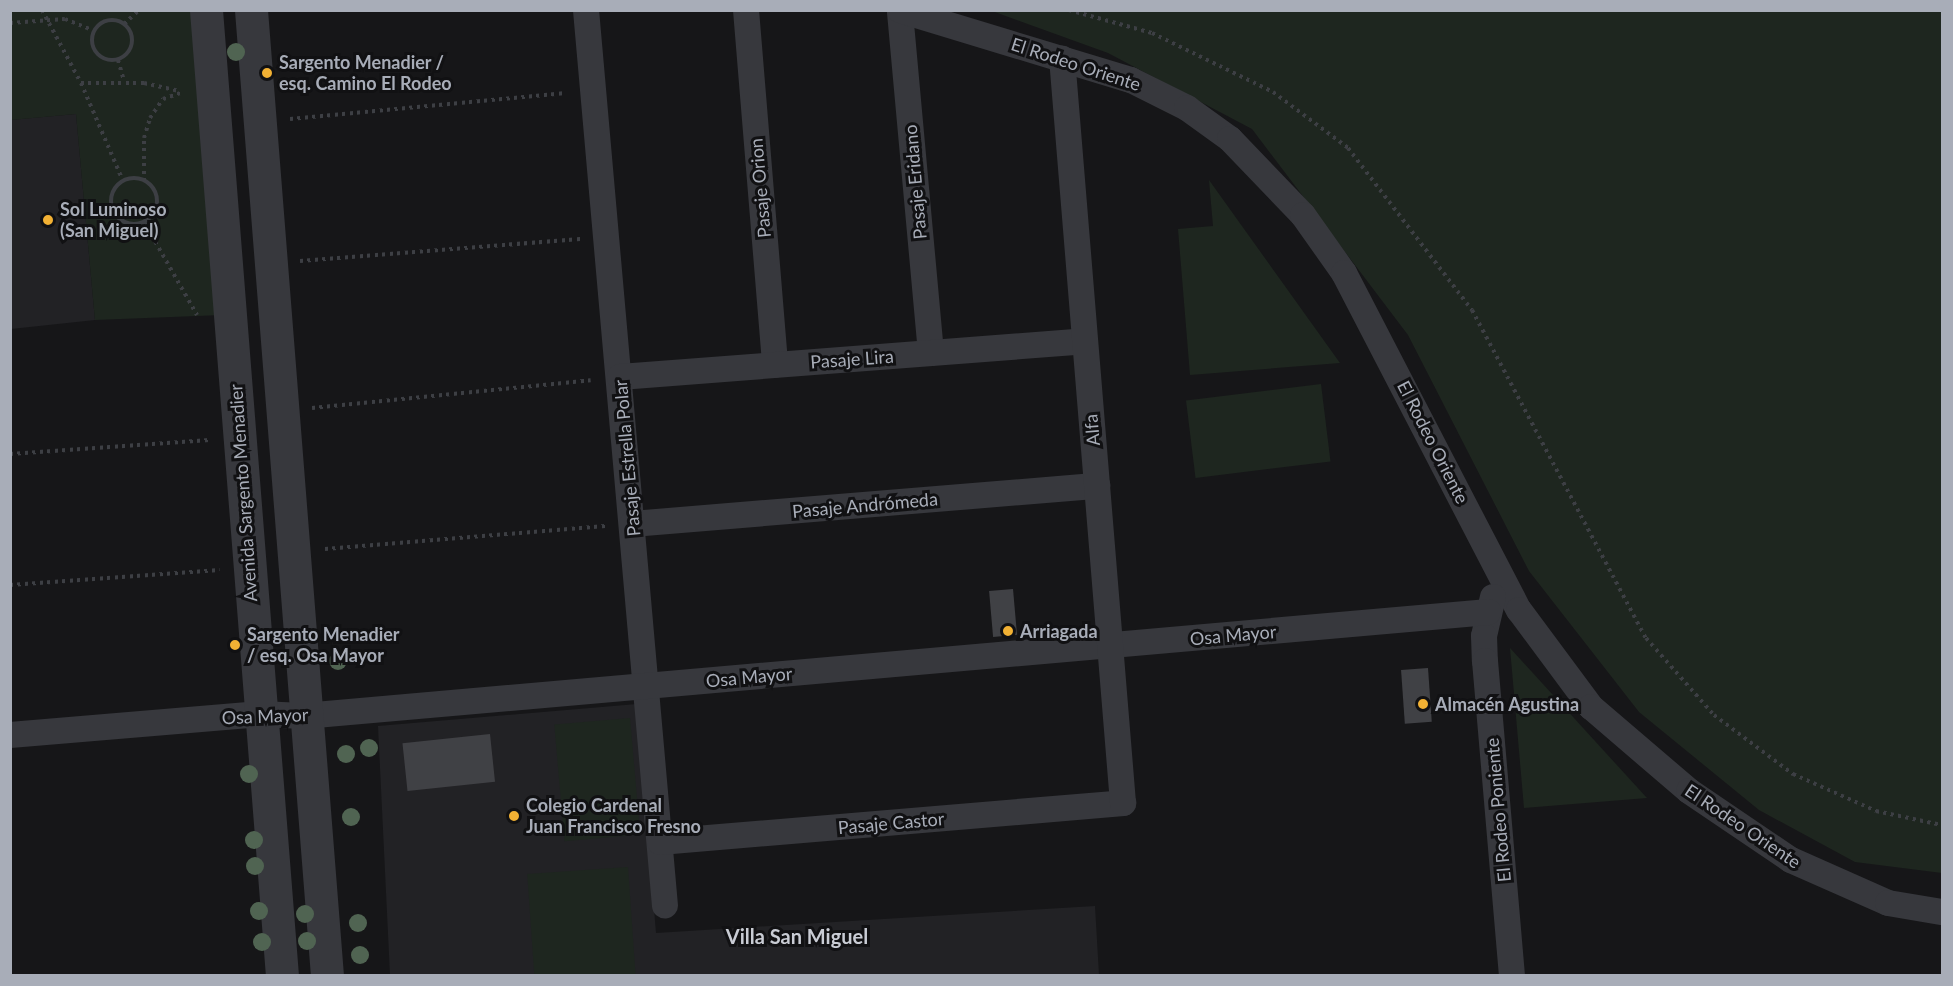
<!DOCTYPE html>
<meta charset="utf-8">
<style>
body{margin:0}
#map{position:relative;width:1953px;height:986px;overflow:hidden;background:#161618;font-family:Lato,sans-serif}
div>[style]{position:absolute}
.built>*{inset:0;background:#222225}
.green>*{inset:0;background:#1e261f;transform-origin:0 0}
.building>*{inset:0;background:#404145;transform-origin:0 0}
.path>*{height:4px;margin-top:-2px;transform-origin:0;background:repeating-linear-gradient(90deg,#3d3f44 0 3px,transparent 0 7.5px)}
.path>.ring{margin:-2px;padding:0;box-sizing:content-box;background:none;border:4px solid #3d3f44;border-radius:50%}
.minor>*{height:26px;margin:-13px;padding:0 13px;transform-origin:13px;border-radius:13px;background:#37383d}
.tertiary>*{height:33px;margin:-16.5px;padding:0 16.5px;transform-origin:16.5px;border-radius:16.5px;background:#37383d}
.trees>*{width:18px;height:18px;margin:-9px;border-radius:50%;background:#506452}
.dots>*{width:16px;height:16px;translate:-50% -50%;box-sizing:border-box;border:3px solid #111113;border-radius:50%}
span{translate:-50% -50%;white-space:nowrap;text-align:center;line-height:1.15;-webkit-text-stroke:6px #111113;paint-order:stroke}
.poi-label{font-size:18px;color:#a8adb8;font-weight:700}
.left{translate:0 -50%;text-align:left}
.street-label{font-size:18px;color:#a8adb8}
.neighbourhood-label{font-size:20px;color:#c9ccd4;font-weight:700}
.frame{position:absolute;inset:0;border:12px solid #a8adb8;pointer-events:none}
</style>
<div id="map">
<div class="built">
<div style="clip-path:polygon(76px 114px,95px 320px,11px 329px,10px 120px)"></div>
<div style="clip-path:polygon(637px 704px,656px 933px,1095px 906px,1099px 975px,390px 975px,378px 726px)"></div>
</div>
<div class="green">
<div style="clip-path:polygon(10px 11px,192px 11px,222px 315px,95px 320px,76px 114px,11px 120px)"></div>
<div style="clip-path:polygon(992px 11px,1942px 11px,1942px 873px,1855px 862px,1759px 810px,1639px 712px,1529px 571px,1408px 335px,1252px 129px,1108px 53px)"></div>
<div style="clip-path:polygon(1209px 180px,1340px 363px,1190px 375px,1178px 229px,1213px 226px)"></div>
<div style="left:1321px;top:384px;width:78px;height:136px;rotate:83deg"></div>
<div style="clip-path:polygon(1510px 648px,1647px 798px,1524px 808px)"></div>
<div style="left:630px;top:718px;width:117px;height:76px;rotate:85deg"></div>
<div style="left:628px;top:867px;width:108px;height:101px;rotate:86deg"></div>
</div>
<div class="building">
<div style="left:1013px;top:589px;width:46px;height:24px;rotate:85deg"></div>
<div style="left:1428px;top:668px;width:54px;height:27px;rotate:86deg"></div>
<div style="left:490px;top:734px;width:48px;height:88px;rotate:84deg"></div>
</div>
<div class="path">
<div style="left:42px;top:10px;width:83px;rotate:61.9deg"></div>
<div style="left:81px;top:83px;width:107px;rotate:66.8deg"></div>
<div style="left:1069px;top:10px;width:86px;rotate:15.5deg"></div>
<div style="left:1152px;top:33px;width:135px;rotate:26deg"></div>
<div style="left:1273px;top:92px;width:94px;rotate:36.7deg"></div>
<div style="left:1348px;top:148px;width:204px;rotate:52.6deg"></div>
<div style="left:1472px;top:310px;width:371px;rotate:62.1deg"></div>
<div style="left:1646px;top:638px;width:103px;rotate:48.6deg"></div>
<div style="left:1714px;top:715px;width:99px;rotate:36.8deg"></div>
<div style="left:1793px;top:774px;width:91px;rotate:24deg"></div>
<div style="left:1876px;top:811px;width:67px;rotate:12deg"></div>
<div class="ring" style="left:92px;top:20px;width:36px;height:36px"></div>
<div style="left:10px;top:23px;width:55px;rotate:-4.2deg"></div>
<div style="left:65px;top:19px;width:31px;rotate:22deg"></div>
<div style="left:124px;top:24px;width:21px;rotate:-43deg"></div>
<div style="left:118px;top:60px;width:22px;rotate:74deg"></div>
<div style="left:81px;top:83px;width:63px"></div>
<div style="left:144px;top:83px;width:37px;rotate:13deg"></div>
<div style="left:290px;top:119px;width:277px;rotate:-5.4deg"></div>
<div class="ring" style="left:111px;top:178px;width:42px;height:42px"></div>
<div style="left:144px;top:181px;width:43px;rotate:-90deg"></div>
<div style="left:144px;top:138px;width:21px;rotate:-73deg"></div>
<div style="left:150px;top:118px;width:23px;rotate:-56deg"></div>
<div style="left:163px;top:99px;width:21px;rotate:-19deg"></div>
<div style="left:144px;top:222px;width:107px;rotate:60.3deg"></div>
<div style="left:300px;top:261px;width:281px;rotate:-4.5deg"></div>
<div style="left:312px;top:408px;width:280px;rotate:-5.7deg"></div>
<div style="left:10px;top:454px;width:200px;rotate:-4deg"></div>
<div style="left:325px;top:549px;width:281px;rotate:-4.7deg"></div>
<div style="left:10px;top:585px;width:210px;rotate:-4.1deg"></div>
</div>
<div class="minor">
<div style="left:586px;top:10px;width:899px;rotate:84.96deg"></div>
<div style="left:746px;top:10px;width:356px;rotate:85.3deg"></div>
<div style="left:931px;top:353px;width:344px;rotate:-95.2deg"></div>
<div style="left:900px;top:10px;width:241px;rotate:16.9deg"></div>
<div style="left:1131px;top:80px;width:63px;rotate:26.6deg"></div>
<div style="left:1187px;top:108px;width:53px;rotate:35.8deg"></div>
<div style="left:1230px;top:139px;width:105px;rotate:46.2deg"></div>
<div style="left:1303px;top:215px;width:71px;rotate:54.7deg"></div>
<div style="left:1344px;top:273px;width:380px;rotate:62.6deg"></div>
<div style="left:1519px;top:610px;width:121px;rotate:53.4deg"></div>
<div style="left:1591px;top:707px;width:129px;rotate:40.6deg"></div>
<div style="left:1689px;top:791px;width:123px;rotate:34.1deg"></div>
<div style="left:1791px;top:860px;width:106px;rotate:23.9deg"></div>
<div style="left:1888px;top:903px;width:55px;rotate:9.5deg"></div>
<div style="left:620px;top:377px;width:466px;rotate:-4.4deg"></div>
<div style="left:632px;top:524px;width:467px;rotate:-4.7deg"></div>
<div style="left:1493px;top:597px;width:40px;rotate:103deg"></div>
<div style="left:1484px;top:636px;width:25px;rotate:88deg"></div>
<div style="left:1485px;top:661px;width:316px;rotate:85.1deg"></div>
<div style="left:10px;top:735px;width:250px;rotate:-4.8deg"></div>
<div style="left:259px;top:714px;width:45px;rotate:2.5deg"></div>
<div style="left:304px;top:716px;width:1189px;rotate:-5.02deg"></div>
<div style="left:660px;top:842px;width:465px;rotate:-4.8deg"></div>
<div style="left:1123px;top:803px;width:747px;rotate:-94.68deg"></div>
</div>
<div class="tertiary">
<div style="left:206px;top:10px;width:969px;rotate:85.5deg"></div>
<div style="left:251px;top:10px;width:969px;rotate:85.5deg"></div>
</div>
<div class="trees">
<div style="left:236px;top:52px"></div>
<div style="left:338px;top:661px"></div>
<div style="left:369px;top:748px"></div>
<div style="left:346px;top:754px"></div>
<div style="left:249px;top:774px"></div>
<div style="left:351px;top:817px"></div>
<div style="left:254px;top:840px"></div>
<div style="left:255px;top:866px"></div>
<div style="left:259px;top:911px"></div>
<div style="left:305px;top:914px"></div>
<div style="left:358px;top:923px"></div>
<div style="left:307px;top:941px"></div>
<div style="left:262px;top:942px"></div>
<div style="left:360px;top:955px"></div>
</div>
<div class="dots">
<div style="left:267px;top:73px;background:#f2b134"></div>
<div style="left:48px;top:220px;background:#f2b134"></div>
<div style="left:1008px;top:631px;background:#f2b134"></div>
<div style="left:235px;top:645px;background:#f2b134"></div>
<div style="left:1423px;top:704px;background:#f2b134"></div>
<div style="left:514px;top:816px;background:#f2b134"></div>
</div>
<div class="poi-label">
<span class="left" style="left:279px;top:73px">Sargento Menadier /<br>esq. Camino El Rodeo</span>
<span class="left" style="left:60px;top:220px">Sol Luminoso<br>(San Miguel)</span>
<span class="left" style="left:1020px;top:631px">Arriagada</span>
<span class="left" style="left:247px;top:645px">Sargento Menadier<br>/ esq. Osa Mayor</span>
<span class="left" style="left:1435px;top:704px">Almacén Agustina</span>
<span class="left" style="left:526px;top:816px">Colegio Cardenal<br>Juan Francisco Fresno</span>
</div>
<div class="street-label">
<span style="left:1076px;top:64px;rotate:18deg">El Rodeo Oriente</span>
<span style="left:915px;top:182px;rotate:-95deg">Pasaje Eridano</span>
<span style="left:760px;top:188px;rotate:-95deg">Pasaje Orion</span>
<span style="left:852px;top:359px;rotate:-4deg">Pasaje Lira</span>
<span style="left:1092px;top:430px;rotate:-95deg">Alfa</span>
<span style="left:1433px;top:442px;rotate:63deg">El Rodeo Oriente</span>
<span style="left:627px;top:458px;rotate:-95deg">Pasaje Estrella Polar</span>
<span style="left:243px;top:493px;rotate:-94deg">Avenida Sargento Menadier</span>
<span style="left:865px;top:505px;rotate:-5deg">Pasaje Andrómeda</span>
<span style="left:1233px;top:635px;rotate:-5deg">Osa Mayor</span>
<span style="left:749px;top:677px;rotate:-5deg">Osa Mayor</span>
<span style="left:265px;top:716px;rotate:-2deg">Osa Mayor</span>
<span style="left:1498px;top:810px;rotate:-95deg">El Rodeo Poniente</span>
<span style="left:891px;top:823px;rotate:-5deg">Pasaje Castor</span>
<span style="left:1743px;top:826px;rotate:34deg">El Rodeo Oriente</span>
</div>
<div class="neighbourhood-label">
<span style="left:797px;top:936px">Villa San Miguel</span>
</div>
<div class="frame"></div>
</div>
